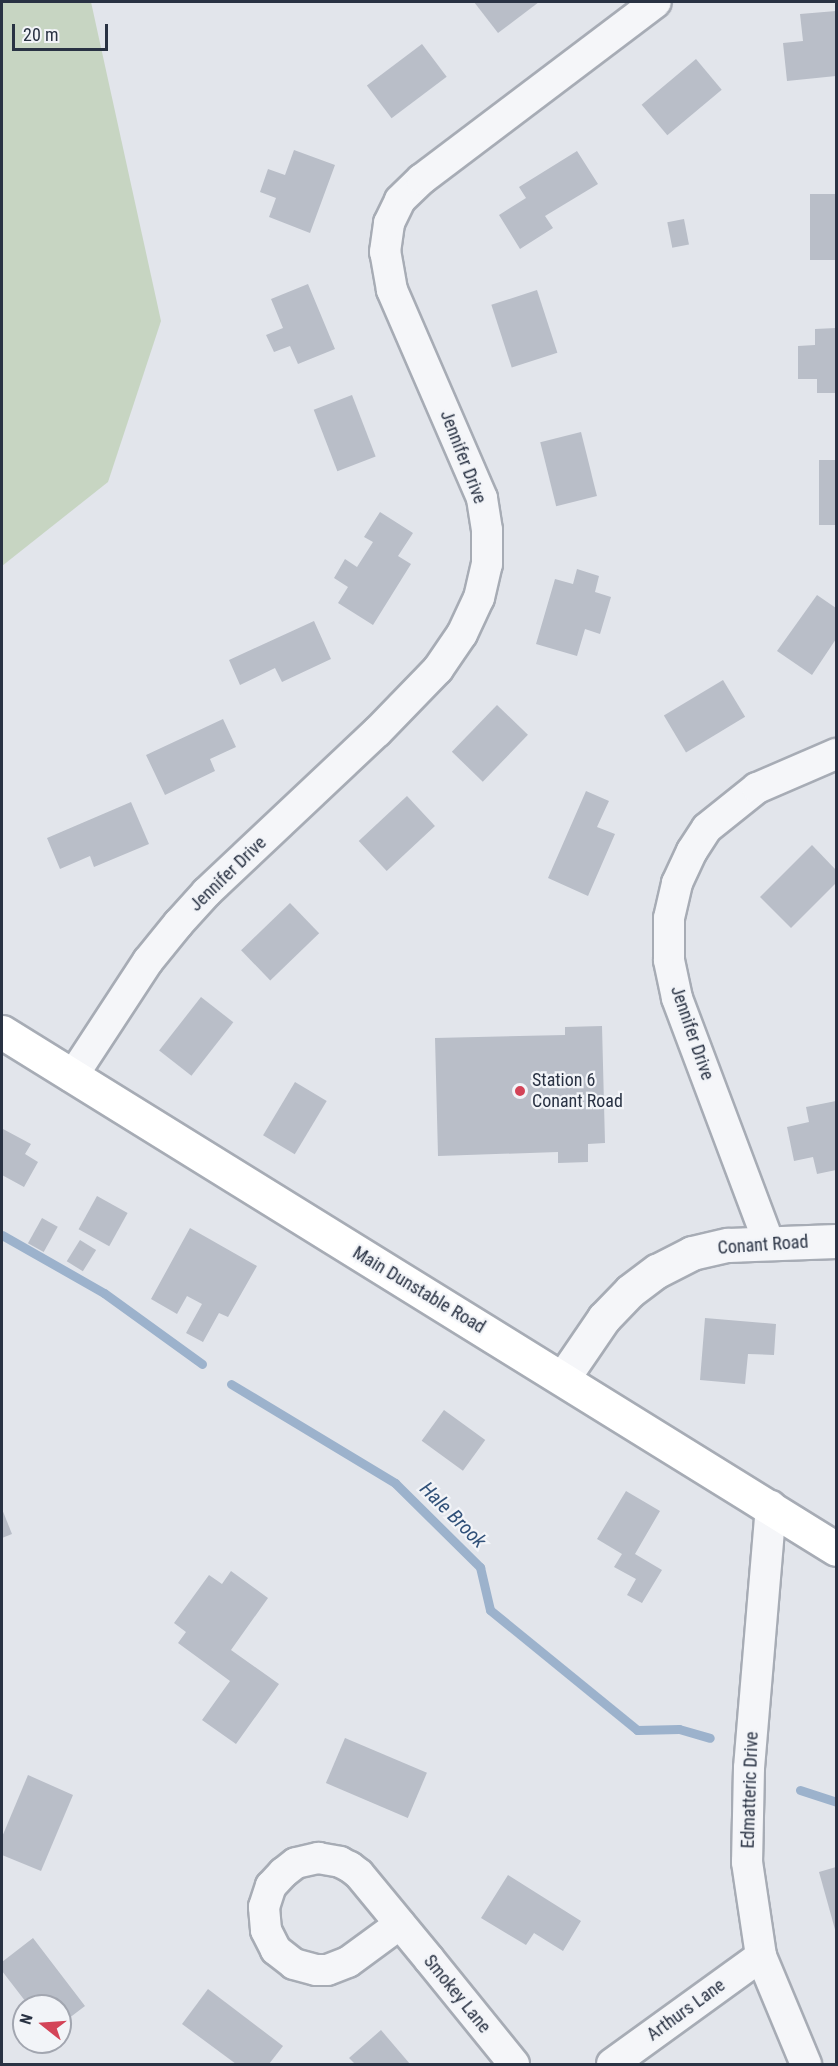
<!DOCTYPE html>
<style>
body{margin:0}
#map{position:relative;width:838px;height:2066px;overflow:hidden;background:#e2e5eb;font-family:"Roboto Condensed",sans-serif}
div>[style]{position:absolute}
.green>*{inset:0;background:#c7d5c2}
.stream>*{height:9px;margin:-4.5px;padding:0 4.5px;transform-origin:4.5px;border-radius:4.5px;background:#9cb2cc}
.building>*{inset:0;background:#b9bec8;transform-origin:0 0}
.roads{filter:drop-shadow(2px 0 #a7acb5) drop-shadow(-2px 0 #a7acb5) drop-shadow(0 2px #a7acb5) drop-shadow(0 -2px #a7acb5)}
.minor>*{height:30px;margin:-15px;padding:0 15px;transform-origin:15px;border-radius:15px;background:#f5f6f9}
.tertiary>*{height:33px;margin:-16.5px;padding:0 16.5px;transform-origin:16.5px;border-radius:16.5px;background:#f5f6f9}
.secondary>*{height:33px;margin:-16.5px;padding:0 16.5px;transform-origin:16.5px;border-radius:16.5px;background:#fff}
.dots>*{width:16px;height:16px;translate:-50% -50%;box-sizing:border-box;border:3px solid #f2f4f8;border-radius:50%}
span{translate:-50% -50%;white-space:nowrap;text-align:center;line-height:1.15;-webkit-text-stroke:4.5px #f2f4f8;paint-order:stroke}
.street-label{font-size:18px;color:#293243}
.poi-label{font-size:18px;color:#293243}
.left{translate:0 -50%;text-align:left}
.water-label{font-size:20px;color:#315179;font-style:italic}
.frame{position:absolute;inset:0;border:3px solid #293243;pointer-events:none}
.north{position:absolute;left:12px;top:1994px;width:60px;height:60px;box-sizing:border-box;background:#f2f4f8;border:2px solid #a2a6b0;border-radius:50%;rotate:287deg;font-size:16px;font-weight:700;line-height:24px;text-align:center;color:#293243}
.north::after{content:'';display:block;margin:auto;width:21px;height:27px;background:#d34357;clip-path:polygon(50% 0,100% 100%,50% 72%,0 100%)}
.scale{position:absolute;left:12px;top:24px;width:96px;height:27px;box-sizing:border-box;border:3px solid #293243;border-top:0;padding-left:8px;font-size:18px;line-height:21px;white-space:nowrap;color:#293243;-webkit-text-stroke:4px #f2f4f8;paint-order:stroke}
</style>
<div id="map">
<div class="green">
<div style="clip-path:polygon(2px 2px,91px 2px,161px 321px,108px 482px,2px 566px)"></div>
</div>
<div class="stream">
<div style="left:2px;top:1235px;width:117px;rotate:29.6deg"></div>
<div style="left:104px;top:1293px;width:121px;rotate:35.9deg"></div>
<div style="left:231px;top:1384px;width:192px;rotate:31.1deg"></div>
<div style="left:395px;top:1483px;width:120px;rotate:44.7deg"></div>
<div style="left:480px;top:1567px;width:44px;rotate:76.9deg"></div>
<div style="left:490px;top:1610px;width:190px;rotate:39.2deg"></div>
<div style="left:637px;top:1730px;width:42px;rotate:-1.4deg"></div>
<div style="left:679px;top:1729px;width:32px;rotate:16deg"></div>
<div style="left:800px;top:1790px;width:38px;rotate:18deg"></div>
</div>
<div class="building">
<div style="clip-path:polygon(474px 2px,539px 2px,498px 33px)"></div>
<div style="clip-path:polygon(836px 11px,836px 76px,787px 81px,783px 43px,803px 41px,800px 14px)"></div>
<div style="left:422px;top:44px;width:41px;height:69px;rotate:53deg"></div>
<div style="left:696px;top:59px;width:40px;height:71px;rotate:50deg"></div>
<div style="clip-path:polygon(294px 150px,335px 165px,310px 233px,269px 217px,276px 198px,260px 192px,268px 169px,285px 175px)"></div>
<div style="clip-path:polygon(577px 151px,598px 184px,545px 216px,553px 228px,520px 249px,499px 215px,526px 198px,519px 187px)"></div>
<div style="left:810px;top:194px;width:26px;height:66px"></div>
<div style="left:684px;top:219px;width:26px;height:17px;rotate:79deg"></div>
<div style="clip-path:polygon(308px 284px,335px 349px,298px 364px,290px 346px,274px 352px,266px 335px,283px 328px,271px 299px)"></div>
<div style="left:537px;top:290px;width:66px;height:48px;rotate:72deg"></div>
<div style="clip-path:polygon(836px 328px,836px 393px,817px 393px,817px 379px,798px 379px,798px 346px,815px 345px,815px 329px)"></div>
<div style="left:352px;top:395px;width:66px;height:41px;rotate:69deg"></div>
<div style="left:581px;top:432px;width:66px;height:42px;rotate:76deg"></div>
<div style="left:819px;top:460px;width:17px;height:65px"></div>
<div style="clip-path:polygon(380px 512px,413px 533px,398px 556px,411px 564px,373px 625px,338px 603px,348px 587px,334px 578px,345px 559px,357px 567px,373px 542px,364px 537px)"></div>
<div style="clip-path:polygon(577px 569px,599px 576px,595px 592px,611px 597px,600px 634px,585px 629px,577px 656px,536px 644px,555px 579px,573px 584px)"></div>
<div style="clip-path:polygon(817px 595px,836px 608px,836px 639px,812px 675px,777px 651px)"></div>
<div style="clip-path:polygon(314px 621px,331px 659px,282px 682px,275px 668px,240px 685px,229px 660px)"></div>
<div style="left:723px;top:680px;width:43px;height:69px;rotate:59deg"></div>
<div style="left:497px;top:705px;width:43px;height:65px;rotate:44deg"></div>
<div style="clip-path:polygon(223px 719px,236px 747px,210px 759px,215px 771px,165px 795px,146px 755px)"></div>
<div style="clip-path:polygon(586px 791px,609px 801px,597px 827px,615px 834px,588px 896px,548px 878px)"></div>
<div style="left:407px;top:796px;width:41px;height:66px;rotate:47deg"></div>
<div style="clip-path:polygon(131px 802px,149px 844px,94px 867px,90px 856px,60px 869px,47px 838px)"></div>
<div style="clip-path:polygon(812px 845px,836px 870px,836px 883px,791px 928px,760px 897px)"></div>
<div style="left:290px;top:903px;width:42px;height:68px;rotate:46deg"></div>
<div style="left:201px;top:997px;width:41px;height:68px;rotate:38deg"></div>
<div style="clip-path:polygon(602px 1026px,605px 1143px,588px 1144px,588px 1162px,558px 1163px,558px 1152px,438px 1156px,435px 1038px,565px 1035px,565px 1027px)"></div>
<div style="left:295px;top:1082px;width:37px;height:62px;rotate:31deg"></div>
<div style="clip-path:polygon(836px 1101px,836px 1170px,817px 1174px,813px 1157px,794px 1161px,787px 1127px,809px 1122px,806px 1107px)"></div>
<div style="clip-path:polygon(3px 1129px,31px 1144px,25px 1154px,38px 1162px,24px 1187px,2px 1175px)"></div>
<div style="left:97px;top:1196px;width:35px;height:38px;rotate:29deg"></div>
<div style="left:42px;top:1218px;width:18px;height:29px;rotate:29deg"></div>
<div style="clip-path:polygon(190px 1228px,257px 1266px,228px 1317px,219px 1313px,203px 1342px,186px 1333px,202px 1304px,187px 1296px,177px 1314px,151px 1299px)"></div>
<div style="left:80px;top:1240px;width:19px;height:25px;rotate:32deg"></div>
<div style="clip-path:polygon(705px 1318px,776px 1324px,774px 1355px,748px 1354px,745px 1384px,700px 1380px)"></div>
<div style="left:444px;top:1410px;width:51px;height:38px;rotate:36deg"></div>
<div style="clip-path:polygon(626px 1491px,660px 1511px,635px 1554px,662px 1570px,642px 1603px,627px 1595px,636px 1579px,614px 1567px,622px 1554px,597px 1539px)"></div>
<div style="clip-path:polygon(2px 1509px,12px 1534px,2px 1538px)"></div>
<div style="clip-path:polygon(231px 1571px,268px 1598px,231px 1650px,279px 1684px,236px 1744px,202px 1720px,230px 1681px,178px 1643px,186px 1632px,174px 1623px,209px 1575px,222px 1584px)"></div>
<div style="left:345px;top:1738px;width:89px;height:49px;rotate:23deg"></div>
<div style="clip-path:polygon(28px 1775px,73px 1795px,41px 1871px,2px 1855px,2px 1837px)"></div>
<div style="clip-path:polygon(836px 1867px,836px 1933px,819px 1872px)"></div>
<div style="clip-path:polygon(508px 1875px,581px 1921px,563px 1951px,534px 1933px,526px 1945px,481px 1918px)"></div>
<div style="clip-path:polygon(33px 1938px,85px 2006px,60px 2025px,60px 2006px,29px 2006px,2px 1971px,2px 1962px)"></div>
<div style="clip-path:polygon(208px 1989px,283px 2046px,269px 2064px,236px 2064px,182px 2024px)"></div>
<div style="clip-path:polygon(381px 2030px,410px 2064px,355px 2064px,349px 2058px)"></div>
</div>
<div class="roads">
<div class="minor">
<div style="left:72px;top:1077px;width:139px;rotate:-56.8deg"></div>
<div style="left:148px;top:961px;width:48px;rotate:-51deg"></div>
<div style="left:178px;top:924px;width:43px;rotate:-47.8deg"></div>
<div style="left:207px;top:892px;width:233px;rotate:-43.3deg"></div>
<div style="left:377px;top:732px;width:88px;rotate:-45.9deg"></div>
<div style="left:438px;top:669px;width:42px;rotate:-55.6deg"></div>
<div style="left:462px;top:634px;width:40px;rotate:-65deg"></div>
<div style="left:479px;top:598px;width:35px;rotate:-77deg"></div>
<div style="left:487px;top:564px;width:34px;rotate:-90deg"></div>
<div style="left:487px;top:530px;width:32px;rotate:-99deg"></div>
<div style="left:482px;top:498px;width:227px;rotate:-113.4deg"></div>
<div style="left:392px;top:290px;width:39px;rotate:-100deg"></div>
<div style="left:385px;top:252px;width:29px;rotate:-82deg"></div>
<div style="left:389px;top:223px;width:25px;rotate:-64deg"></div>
<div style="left:400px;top:200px;width:30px;rotate:-44deg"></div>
<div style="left:422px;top:179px;width:293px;rotate:-37.1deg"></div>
<div style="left:769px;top:1243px;width:262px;rotate:-110.6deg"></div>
<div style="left:677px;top:998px;width:39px;rotate:-102deg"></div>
<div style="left:669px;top:960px;width:42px;rotate:-90deg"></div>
<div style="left:669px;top:918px;width:36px;rotate:-77deg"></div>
<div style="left:677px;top:883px;width:35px;rotate:-65deg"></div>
<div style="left:692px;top:851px;width:27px;rotate:-57deg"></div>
<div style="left:707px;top:828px;width:64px;rotate:-38.7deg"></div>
<div style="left:757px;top:788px;width:86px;rotate:-23.3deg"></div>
<div style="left:771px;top:1506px;width:263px;rotate:94.8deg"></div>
<div style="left:749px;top:1768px;width:94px;rotate:91.2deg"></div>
<div style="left:747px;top:1862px;width:95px;rotate:81.5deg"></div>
<div style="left:761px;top:1956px;width:117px;rotate:67.4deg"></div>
<div style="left:400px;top:1924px;width:64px;rotate:143.8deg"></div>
<div style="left:348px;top:1962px;width:22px;rotate:159deg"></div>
<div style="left:327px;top:1970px;width:11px;rotate:180deg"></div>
<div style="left:316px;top:1970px;width:23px;rotate:-165deg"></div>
<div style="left:294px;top:1964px;width:23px;rotate:-142deg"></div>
<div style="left:276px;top:1950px;width:22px;rotate:-117deg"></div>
<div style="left:266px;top:1930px;width:23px;rotate:-95deg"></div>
<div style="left:264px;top:1907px;width:22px;rotate:-72deg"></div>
<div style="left:271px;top:1886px;width:18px;rotate:-47deg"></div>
<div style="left:283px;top:1873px;width:16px;rotate:-38deg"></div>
<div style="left:296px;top:1863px;width:23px;rotate:-13deg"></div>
<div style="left:318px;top:1858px;width:22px;rotate:10deg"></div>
<div style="left:340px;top:1862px;width:11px;rotate:27deg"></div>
<div style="left:350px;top:1867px;width:11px;rotate:38deg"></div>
<div style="left:359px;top:1874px;width:110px;rotate:50.5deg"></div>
<div style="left:429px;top:1959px;width:135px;rotate:51deg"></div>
<div style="left:612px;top:2064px;width:184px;rotate:-35.9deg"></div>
</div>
<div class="tertiary">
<div style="left:563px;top:1378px;width:73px;rotate:-55.7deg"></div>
<div style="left:604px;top:1318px;width:37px;rotate:-46deg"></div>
<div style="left:630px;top:1291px;width:34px;rotate:-37deg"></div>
<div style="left:657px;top:1271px;width:39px;rotate:-27deg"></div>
<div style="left:692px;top:1253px;width:37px;rotate:-13deg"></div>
<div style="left:728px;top:1245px;width:108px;rotate:-2.1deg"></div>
</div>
<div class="secondary">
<div style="left:2px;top:1032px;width:981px;rotate:31.79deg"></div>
</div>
</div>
<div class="dots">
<div style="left:520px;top:1091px;background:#d34357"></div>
</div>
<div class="street-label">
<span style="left:463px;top:457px;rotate:69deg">Jennifer Drive</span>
<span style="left:228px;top:874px;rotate:-44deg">Jennifer Drive</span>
<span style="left:692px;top:1033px;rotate:71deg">Jennifer Drive</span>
<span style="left:763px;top:1245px;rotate:-4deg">Conant Road</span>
<span style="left:419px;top:1290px;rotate:31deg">Main Dunstable Road</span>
<span style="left:750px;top:1790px;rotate:-88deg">Edmatteric Drive</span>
<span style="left:457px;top:1994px;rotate:51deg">Smokey Lane</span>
<span style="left:686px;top:2010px;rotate:-36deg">Arthurs Lane</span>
</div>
<div class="poi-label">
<span class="left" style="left:532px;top:1091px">Station 6<br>Conant Road</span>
</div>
<div class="water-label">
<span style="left:453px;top:1515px;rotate:45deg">Hale Brook</span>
</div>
<div class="frame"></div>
<div class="north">N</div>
<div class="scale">20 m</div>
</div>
